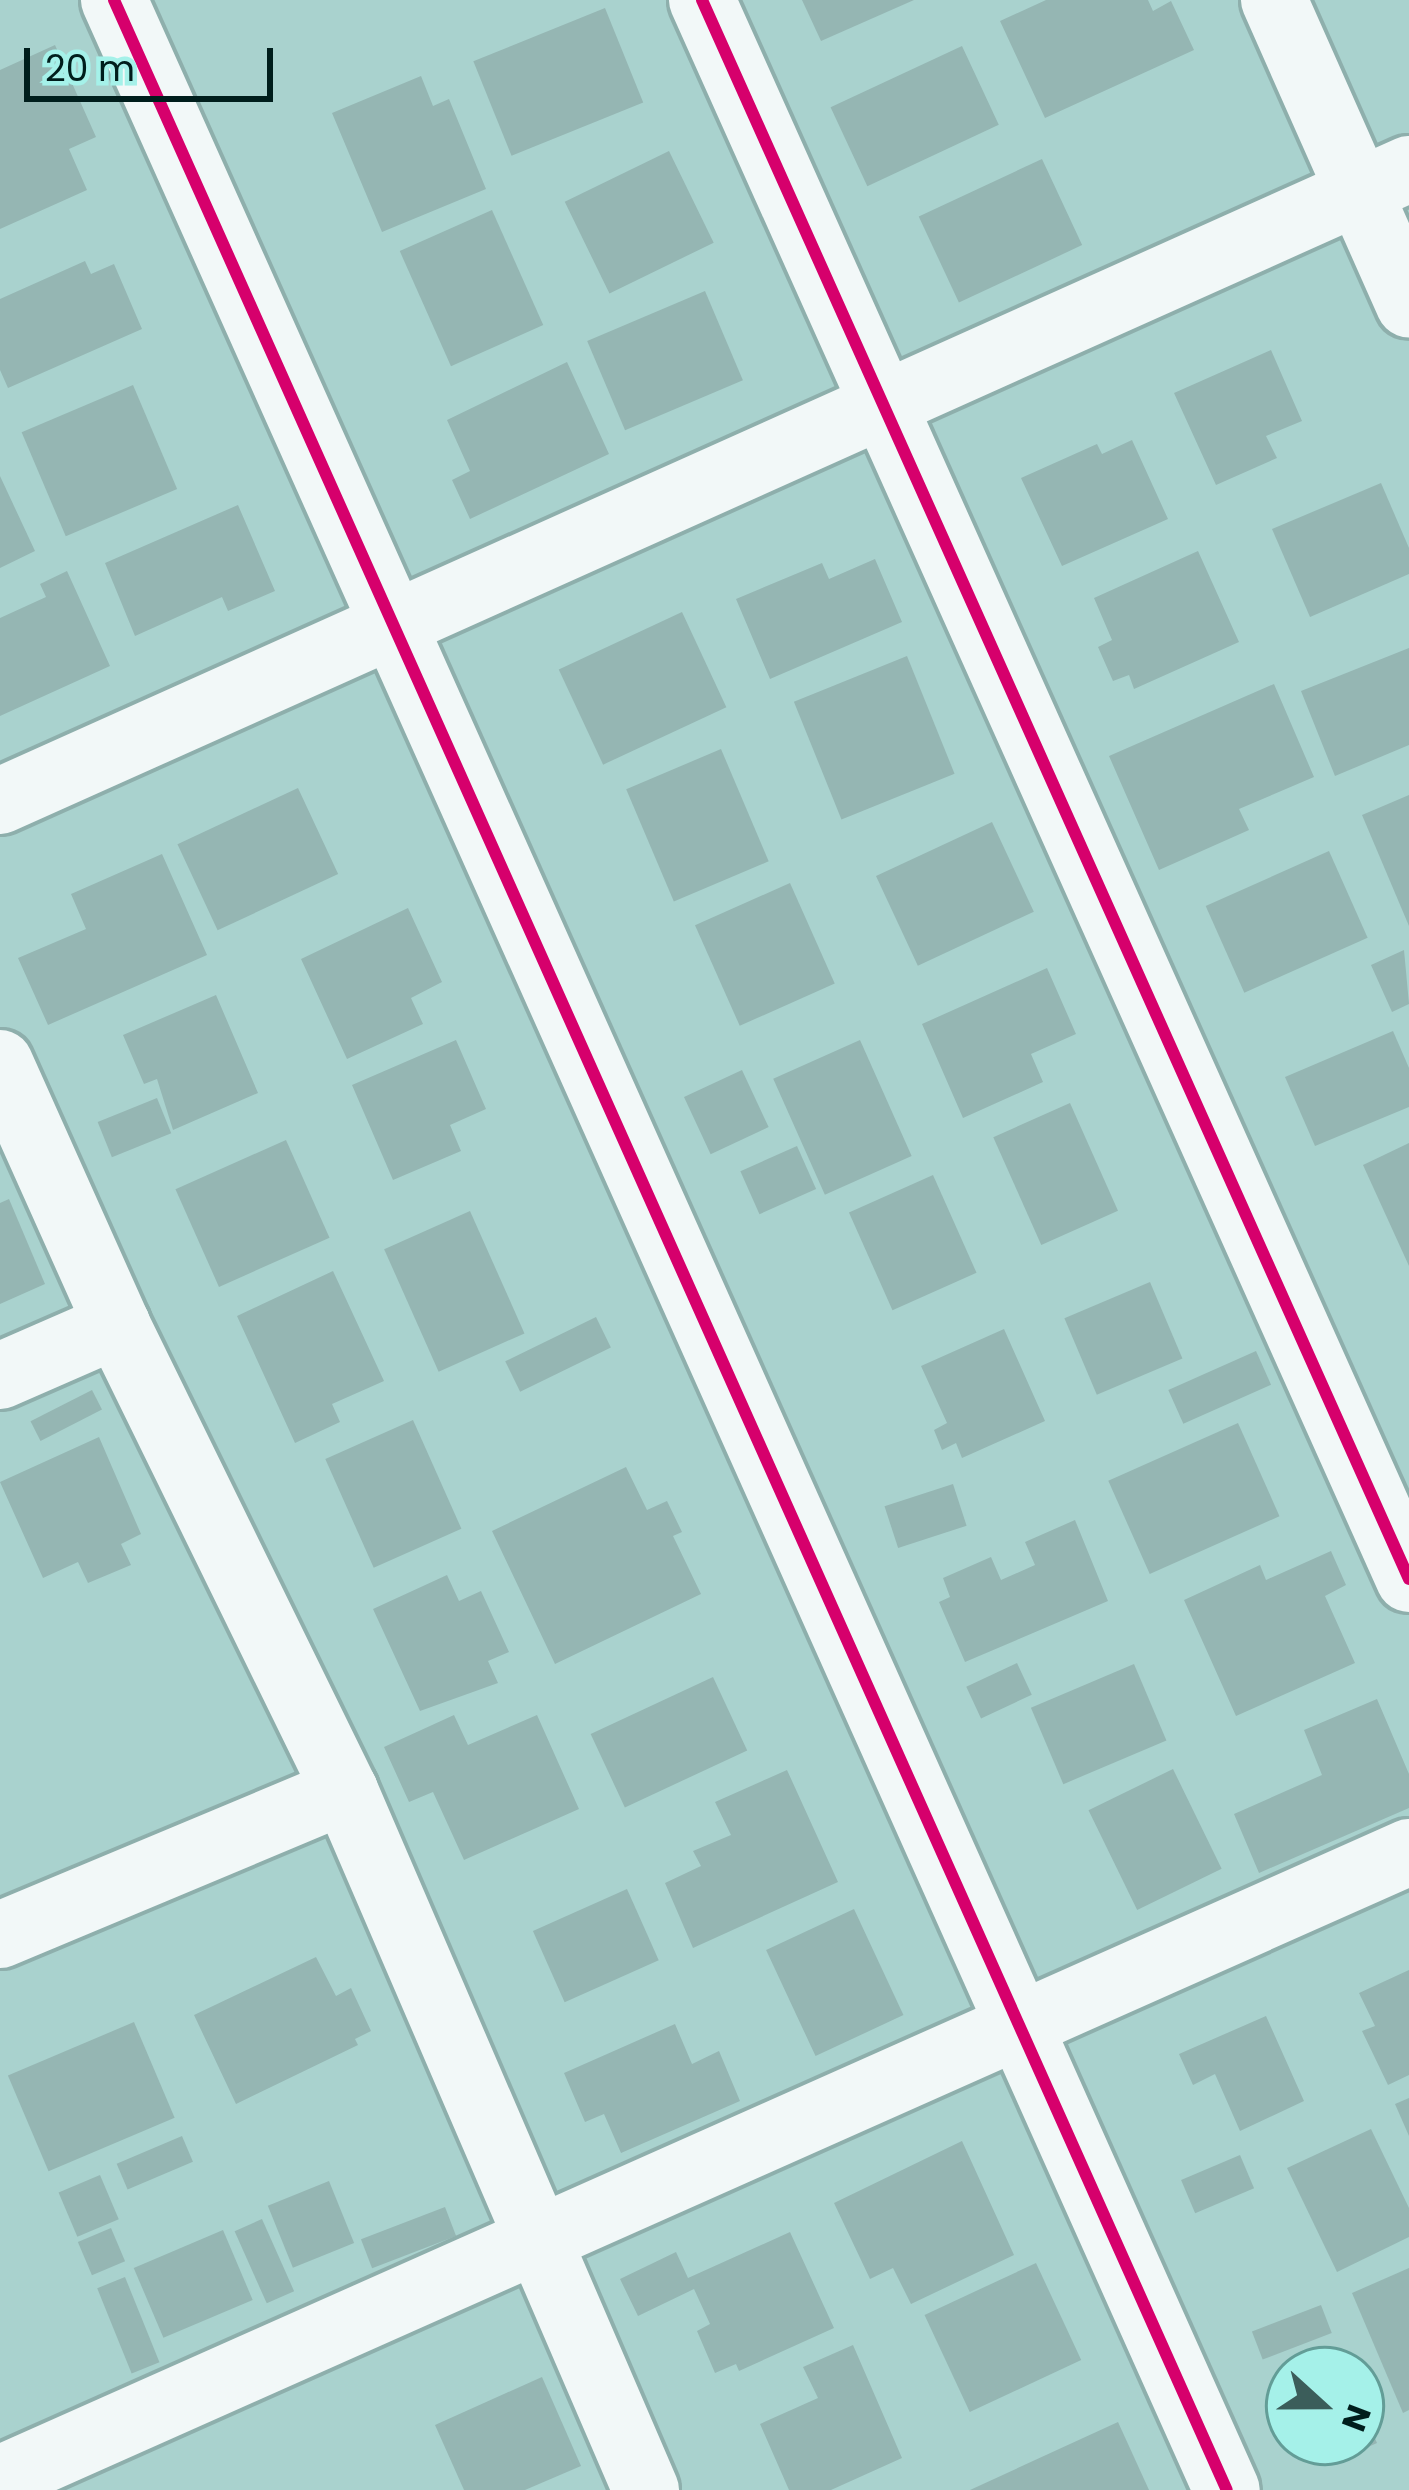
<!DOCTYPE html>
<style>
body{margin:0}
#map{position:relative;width:1409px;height:2490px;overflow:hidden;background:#a9d2ce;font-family:Poppins,sans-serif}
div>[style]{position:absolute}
.building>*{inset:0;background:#95b6b3;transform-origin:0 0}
.roads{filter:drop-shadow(3px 0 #8eafac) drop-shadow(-3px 0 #8eafac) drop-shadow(0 3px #8eafac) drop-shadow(0 -3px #8eafac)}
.street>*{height:66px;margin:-33px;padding:0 33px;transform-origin:33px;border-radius:33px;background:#f2f8f8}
.cycleway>*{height:12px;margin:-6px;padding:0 6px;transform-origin:6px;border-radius:6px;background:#d6006c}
span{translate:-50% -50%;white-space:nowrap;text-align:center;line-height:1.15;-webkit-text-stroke:9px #a5f1e9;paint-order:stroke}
.north{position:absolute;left:1265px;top:2346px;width:120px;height:120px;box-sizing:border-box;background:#a5f1e9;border:3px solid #639d97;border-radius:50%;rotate:111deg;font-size:33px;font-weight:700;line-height:48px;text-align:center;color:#001e1c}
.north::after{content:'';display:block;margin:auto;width:42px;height:54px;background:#3b5d5a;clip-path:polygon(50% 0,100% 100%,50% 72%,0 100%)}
.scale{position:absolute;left:24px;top:48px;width:249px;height:54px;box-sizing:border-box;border:6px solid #001e1c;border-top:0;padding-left:15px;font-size:36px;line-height:42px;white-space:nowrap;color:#001e1c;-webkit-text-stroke:9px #a5f1e9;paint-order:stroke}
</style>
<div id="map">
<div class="building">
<div style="clip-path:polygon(802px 0,914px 0,821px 41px)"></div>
<div style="clip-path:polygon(1046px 0,1148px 0,1153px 11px,1171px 1px,1194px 50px,1045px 118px,1000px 21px)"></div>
<div style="left:605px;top:8px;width:102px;height:142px;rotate:68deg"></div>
<div style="clip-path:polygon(55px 45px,96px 137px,69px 149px,87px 190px,0 229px,0 70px)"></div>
<div style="left:962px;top:46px;width:87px;height:145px;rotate:65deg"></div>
<div style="clip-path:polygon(421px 76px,433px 106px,449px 99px,486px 189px,382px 232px,332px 113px)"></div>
<div style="left:669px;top:151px;width:102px;height:116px;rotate:64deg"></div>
<div style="left:1042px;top:159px;width:95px;height:136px;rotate:65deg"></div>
<div style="left:492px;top:210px;width:126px;height:101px;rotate:66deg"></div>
<div style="clip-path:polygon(85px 261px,91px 274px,114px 264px,142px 329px,8px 388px,0 370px,0 299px)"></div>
<div style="left:705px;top:291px;width:97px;height:128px;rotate:67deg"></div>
<div style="clip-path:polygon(1271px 350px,1302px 421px,1266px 436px,1277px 458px,1216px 485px,1174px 393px)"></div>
<div style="clip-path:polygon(567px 362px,609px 454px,470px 519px,452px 480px,470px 471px,447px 420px)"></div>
<div style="left:133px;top:385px;width:113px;height:121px;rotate:67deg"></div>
<div style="clip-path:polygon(1132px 440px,1168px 519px,1062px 566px,1021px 478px,1097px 444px,1102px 454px)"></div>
<div style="clip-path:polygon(0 476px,35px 551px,0 568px)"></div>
<div style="clip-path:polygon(1381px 483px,1409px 548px,1409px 574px,1310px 617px,1272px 529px)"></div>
<div style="clip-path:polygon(238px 505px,275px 591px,228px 611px,222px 597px,135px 636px,105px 563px)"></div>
<div style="clip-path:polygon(1198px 551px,1239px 642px,1134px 689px,1129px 675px,1113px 681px,1098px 647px,1112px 640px,1094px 598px)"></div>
<div style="clip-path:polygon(875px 559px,902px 622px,770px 679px,736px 599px,822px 563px,829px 579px)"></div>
<div style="clip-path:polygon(67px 571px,110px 666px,0 716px,0 618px,46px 597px,40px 584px)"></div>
<div style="left:682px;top:612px;width:105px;height:136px;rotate:65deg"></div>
<div style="clip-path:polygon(1409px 648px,1409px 745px,1335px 776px,1301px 691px)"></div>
<div style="left:907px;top:656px;width:127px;height:122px;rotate:68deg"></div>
<div style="clip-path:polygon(1274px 684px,1314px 777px,1239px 809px,1249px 830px,1159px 870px,1109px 756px)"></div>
<div style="left:721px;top:749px;width:122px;height:103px;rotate:67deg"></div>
<div style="left:298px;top:788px;width:95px;height:133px;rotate:65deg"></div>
<div style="clip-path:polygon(1409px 795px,1409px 926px,1362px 815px)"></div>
<div style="left:992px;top:822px;width:99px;height:128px;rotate:65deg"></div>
<div style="left:1329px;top:851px;width:95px;height:135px;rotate:66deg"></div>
<div style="clip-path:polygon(162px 854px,207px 955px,48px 1025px,18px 958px,86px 929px,71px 894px)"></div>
<div style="left:790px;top:883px;width:110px;height:104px;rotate:66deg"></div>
<div style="clip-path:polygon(408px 908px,442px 982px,411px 998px,423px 1024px,347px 1059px,301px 959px)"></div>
<div style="clip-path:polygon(1404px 950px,1409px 1004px,1392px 1012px,1371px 965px)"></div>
<div style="clip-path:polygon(1047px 968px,1076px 1034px,1031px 1054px,1043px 1082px,963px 1118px,922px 1024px)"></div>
<div style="clip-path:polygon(216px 995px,258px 1093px,173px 1130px,157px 1079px,144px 1084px,123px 1035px)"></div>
<div style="clip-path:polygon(1393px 1031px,1409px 1068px,1409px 1107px,1315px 1146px,1285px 1077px)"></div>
<div style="clip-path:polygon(456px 1040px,486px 1109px,450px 1125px,461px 1151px,393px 1180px,352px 1085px)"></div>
<div style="left:860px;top:1040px;width:127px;height:95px;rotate:66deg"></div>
<div style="left:742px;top:1070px;width:63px;height:64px;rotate:65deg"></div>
<div style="left:157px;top:1098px;width:38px;height:64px;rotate:68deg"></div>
<div style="left:1070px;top:1103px;width:118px;height:84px;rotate:66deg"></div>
<div style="left:286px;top:1140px;width:107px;height:121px;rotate:66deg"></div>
<div style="clip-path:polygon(1409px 1143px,1409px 1266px,1363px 1165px)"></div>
<div style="left:797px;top:1146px;width:47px;height:62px;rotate:66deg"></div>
<div style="left:933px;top:1175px;width:107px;height:92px;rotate:66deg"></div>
<div style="clip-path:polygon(9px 1199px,45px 1284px,0 1304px,0 1203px)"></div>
<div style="left:470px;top:1211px;width:134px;height:94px;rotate:66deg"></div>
<div style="clip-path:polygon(333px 1271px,384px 1381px,332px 1404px,340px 1422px,295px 1443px,237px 1316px)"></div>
<div style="left:1150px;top:1282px;width:83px;height:93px;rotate:67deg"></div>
<div style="left:596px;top:1317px;width:34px;height:101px;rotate:64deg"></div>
<div style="clip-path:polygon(1004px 1329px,1045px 1421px,962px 1458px,956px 1443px,942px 1450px,934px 1430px,947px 1423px,921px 1366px)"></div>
<div style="left:1256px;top:1351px;width:37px;height:96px;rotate:66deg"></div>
<div style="left:92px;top:1390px;width:22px;height:69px;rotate:63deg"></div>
<div style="left:413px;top:1420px;width:119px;height:96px;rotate:66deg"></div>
<div style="left:1238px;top:1423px;width:102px;height:142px;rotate:66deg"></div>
<div style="clip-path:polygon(99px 1437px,141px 1534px,121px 1544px,131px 1565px,88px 1583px,78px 1562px,43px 1578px,0 1482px)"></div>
<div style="clip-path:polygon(626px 1467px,647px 1510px,667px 1501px,682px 1532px,673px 1536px,701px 1594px,555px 1664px,492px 1531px)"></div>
<div style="left:953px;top:1484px;width:44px;height:72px;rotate:72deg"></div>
<div style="clip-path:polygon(1075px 1520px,1108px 1601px,965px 1662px,939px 1602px,950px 1597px,943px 1578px,991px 1557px,1001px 1580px,1035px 1565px,1025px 1542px)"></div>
<div style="clip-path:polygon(1331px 1551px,1346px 1585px,1325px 1596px,1355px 1663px,1236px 1716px,1184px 1600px,1260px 1565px,1266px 1580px)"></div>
<div style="clip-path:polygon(447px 1575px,459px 1601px,481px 1591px,509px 1652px,488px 1661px,498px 1683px,420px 1711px,373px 1609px)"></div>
<div style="left:1017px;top:1663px;width:35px;height:56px;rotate:65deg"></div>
<div style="left:1134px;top:1664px;width:83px;height:112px;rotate:67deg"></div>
<div style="left:713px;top:1677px;width:81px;height:135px;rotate:65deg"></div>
<div style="clip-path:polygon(1377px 1699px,1409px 1774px,1409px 1808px,1259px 1873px,1234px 1814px,1322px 1775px,1304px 1730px)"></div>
<div style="clip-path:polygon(454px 1715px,468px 1745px,537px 1715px,579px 1809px,464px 1860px,433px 1792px,409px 1802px,384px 1747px)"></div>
<div style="left:1173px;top:1769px;width:111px;height:94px;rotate:64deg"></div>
<div style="clip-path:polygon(787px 1770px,838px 1882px,693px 1948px,665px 1883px,701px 1866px,693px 1851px,731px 1835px,715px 1802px)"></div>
<div style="left:627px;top:1889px;width:78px;height:103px;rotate:66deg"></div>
<div style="left:854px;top:1909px;width:117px;height:97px;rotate:65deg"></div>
<div style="clip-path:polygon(316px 1957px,336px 1996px,351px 1988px,371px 2031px,355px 2039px,358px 2045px,236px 2104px,194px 2015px)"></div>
<div style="clip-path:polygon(1409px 1970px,1409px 2075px,1388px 2085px,1362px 2031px,1375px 2026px,1359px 1993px)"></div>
<div style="clip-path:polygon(1266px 2016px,1304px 2101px,1240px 2131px,1215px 2074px,1193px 2085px,1179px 2054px)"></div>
<div style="left:134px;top:2022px;width:104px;height:137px;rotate:67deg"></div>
<div style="clip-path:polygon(675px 2024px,692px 2064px,719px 2051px,740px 2101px,621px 2153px,604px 2114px,585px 2122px,564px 2073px)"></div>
<div style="clip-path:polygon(1409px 2098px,1409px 2136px,1395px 2104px)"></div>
<div style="clip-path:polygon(1371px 2129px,1409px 2208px,1409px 2237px,1337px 2272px,1287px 2168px)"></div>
<div style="left:182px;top:2136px;width:28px;height:71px;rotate:67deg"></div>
<div style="clip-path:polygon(962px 2141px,1014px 2255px,911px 2304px,893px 2268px,870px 2279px,834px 2203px)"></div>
<div style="left:1240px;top:2155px;width:36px;height:64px;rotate:67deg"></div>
<div style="left:100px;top:2175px;width:48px;height:45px;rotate:67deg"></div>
<div style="left:329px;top:2181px;width:67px;height:66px;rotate:68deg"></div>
<div style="left:445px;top:2207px;width:31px;height:90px;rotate:69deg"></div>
<div style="left:262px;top:2219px;width:79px;height:30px;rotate:66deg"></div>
<div style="left:111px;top:2228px;width:36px;height:36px;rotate:67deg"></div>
<div style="left:223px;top:2230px;width:76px;height:97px;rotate:67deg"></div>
<div style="clip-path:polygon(790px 2232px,834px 2328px,739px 2371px,736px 2364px,715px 2373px,697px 2331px,710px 2324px,694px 2289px,638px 2316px,620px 2279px,676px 2252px,688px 2278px)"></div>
<div style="left:1036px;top:2263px;width:107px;height:123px;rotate:65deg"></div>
<div style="clip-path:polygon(1409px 2268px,1409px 2410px,1403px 2413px,1352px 2293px)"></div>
<div style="left:125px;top:2277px;width:92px;height:30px;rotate:68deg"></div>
<div style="left:1321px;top:2305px;width:30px;height:74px;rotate:69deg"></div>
<div style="clip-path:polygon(853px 2345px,902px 2458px,831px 2490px,789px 2490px,760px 2424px,818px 2398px,803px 2367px)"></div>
<div style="clip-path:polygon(542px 2377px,581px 2466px,525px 2490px,464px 2490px,435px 2425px)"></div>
<div style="clip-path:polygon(1361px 2407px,1377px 2443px,1332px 2463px,1323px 2442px,1361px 2442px)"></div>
<div style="clip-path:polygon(1118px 2422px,1149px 2490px,970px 2490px)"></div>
</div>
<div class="roads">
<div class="street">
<div style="left:114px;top:0;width:2727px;rotate:65.92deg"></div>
<div style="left:702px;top:0;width:1730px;rotate:65.88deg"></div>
<div style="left:1274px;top:0;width:333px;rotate:66.1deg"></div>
<div style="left:0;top:801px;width:1544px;rotate:-24.16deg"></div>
<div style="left:0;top:1063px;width:287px;rotate:65.9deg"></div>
<div style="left:117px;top:1325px;width:519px;rotate:63.93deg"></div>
<div style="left:345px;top:1791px;width:761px;rotate:66.7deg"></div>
<div style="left:0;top:1376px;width:128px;rotate:-23.6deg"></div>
<div style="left:0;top:1935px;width:374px;rotate:-22.7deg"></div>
<div style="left:0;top:2479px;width:1542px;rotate:-23.99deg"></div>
</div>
</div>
<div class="cycleway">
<div style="left:114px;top:0;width:2727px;rotate:65.92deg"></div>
<div style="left:702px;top:0;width:1730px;rotate:65.88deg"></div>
</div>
<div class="north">N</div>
<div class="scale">20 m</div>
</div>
